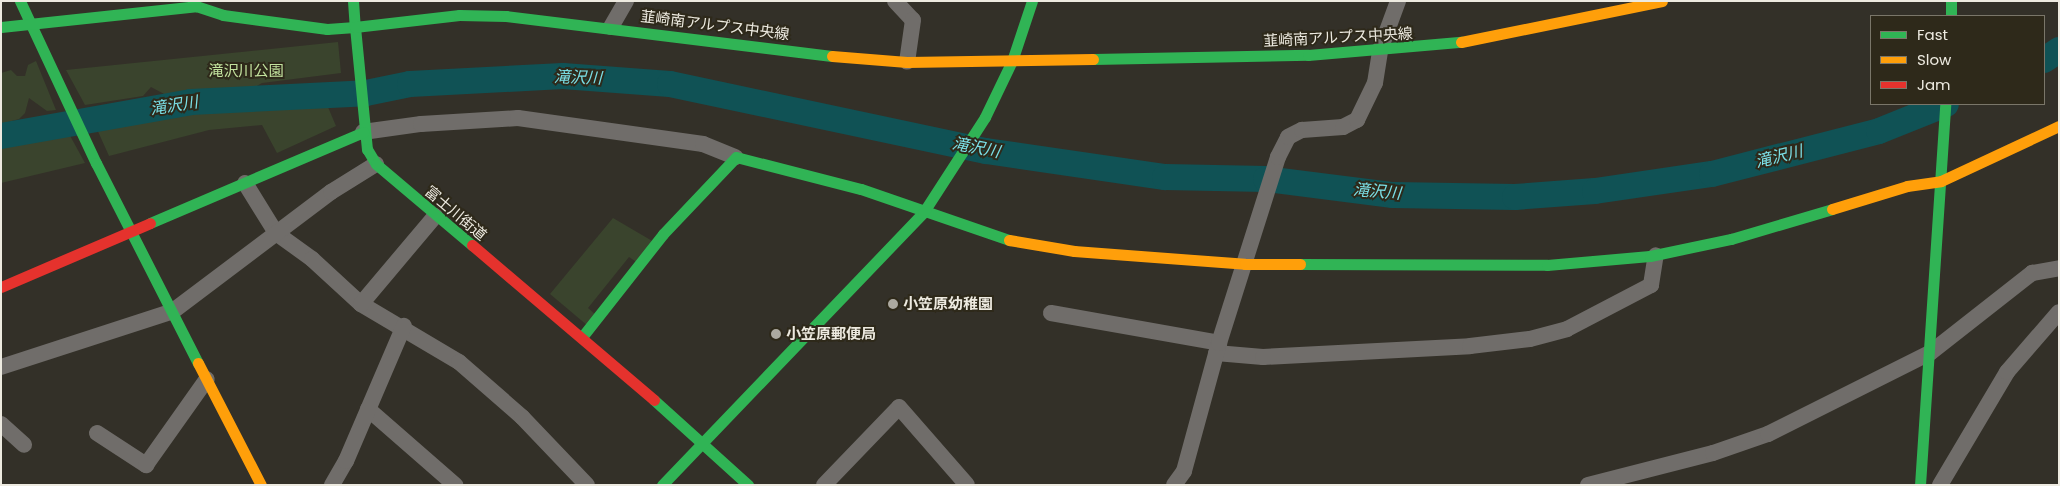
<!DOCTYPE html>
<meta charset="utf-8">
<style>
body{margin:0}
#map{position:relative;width:2060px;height:486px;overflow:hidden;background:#333028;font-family:Poppins,"Noto Sans JP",sans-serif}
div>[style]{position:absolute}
.green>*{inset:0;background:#3a442d}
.river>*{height:26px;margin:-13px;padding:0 13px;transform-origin:13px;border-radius:13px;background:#105255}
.street>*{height:16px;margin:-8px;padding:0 8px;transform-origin:8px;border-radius:8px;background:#706d6a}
.fast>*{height:11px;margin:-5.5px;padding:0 5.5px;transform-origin:5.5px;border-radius:5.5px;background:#30b455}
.slow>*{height:11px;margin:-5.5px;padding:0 5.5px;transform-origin:5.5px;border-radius:5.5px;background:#ff9f0a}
.jam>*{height:11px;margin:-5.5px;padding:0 5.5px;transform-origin:5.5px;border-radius:5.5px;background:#e5322d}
.dots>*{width:14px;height:14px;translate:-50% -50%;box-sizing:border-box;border:2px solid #2e291a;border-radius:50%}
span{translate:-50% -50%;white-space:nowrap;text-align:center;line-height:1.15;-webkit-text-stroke:4px #2e291a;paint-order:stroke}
.street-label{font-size:15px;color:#edeae0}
.park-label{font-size:15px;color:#c2e29e}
.poi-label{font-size:15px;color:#edeae0;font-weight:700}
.left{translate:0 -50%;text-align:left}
.water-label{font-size:16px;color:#7be0e7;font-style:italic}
.frame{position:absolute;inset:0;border:2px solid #edeae0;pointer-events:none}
.legend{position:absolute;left:1870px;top:15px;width:175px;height:90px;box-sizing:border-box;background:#2e291a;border:1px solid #7a7669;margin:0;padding:6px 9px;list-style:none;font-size:15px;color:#edeae0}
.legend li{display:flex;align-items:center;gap:10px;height:25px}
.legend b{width:25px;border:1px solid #7a7669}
</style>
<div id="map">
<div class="green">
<div style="clip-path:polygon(338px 42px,341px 73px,262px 83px,248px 91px,236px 88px,166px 95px,151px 87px,143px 96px,85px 105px,66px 70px)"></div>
<div style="clip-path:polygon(36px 61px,56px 110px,47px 111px,29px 98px,25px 113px,19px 119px,1px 124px,1px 73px,11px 70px,17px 76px,25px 76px,28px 65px)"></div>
<div style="clip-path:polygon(325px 100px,336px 126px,277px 153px,262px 125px,209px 130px,109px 156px,96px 127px,202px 107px)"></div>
<div style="clip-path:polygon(68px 132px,85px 163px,1px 183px,1px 147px)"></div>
<div style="clip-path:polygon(613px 218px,654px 242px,638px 263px,629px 257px,588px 308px,596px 315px,588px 326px,550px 294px)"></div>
</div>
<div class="river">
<div style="left:2044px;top:60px;width:18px;rotate:-34deg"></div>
<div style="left:1px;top:136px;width:193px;rotate:-10.1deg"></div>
<div style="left:191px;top:102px;width:175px;rotate:-2.9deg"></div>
<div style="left:366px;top:93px;width:45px;rotate:-11.6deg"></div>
<div style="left:410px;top:84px;width:153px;rotate:-3deg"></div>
<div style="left:563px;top:76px;width:107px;rotate:4.3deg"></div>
<div style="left:670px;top:84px;width:323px;rotate:12deg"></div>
<div style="left:986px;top:151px;width:181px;rotate:8.3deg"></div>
<div style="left:1165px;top:177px;width:101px;rotate:1.1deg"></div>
<div style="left:1266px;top:179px;width:128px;rotate:7.2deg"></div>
<div style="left:1393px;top:195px;width:122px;rotate:0.9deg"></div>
<div style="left:1515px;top:197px;width:80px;rotate:-4.3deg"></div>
<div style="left:1595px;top:191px;width:118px;rotate:-8.3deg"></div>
<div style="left:1712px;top:174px;width:172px;rotate:-14.4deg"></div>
<div style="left:1879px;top:131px;width:72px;rotate:-21.9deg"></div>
</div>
<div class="street">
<div style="left:895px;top:1px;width:26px;rotate:47deg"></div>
<div style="left:913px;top:20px;width:42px;rotate:98.1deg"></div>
<div style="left:611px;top:27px;width:30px;rotate:-60deg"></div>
<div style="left:363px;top:132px;width:59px;rotate:-7.9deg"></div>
<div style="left:421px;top:124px;width:97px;rotate:-3.5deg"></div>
<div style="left:518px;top:118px;width:187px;rotate:8deg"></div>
<div style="left:703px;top:144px;width:35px;rotate:22deg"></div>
<div style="left:245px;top:183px;width:59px;rotate:58.2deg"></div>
<div style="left:276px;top:233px;width:44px;rotate:35.8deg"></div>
<div style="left:312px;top:259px;width:67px;rotate:42.6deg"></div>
<div style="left:361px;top:304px;width:114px;rotate:30.6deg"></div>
<div style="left:459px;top:362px;width:84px;rotate:41.1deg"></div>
<div style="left:522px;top:417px;width:94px;rotate:46.3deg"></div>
<div style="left:361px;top:304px;width:115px;rotate:-49.9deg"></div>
<div style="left:1051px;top:313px;width:171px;rotate:10.1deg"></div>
<div style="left:1216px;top:353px;width:47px;rotate:4.9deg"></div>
<div style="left:1263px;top:357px;width:207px;rotate:-3deg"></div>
<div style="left:1470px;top:346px;width:60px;rotate:-6.7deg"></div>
<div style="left:1530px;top:339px;width:38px;rotate:-15deg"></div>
<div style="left:1567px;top:329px;width:95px;rotate:-27.6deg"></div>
<div style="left:1651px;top:285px;width:30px;rotate:-81deg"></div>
<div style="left:1px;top:367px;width:181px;rotate:-18deg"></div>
<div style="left:173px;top:311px;width:198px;rotate:-37deg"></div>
<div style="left:331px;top:192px;width:53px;rotate:-31.9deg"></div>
<div style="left:368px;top:409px;width:116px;rotate:41.1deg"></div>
<div style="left:1px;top:424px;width:31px;rotate:42deg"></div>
<div style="left:97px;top:433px;width:59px;rotate:33.1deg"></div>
<div style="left:146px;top:465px;width:105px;rotate:-54.7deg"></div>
<div style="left:332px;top:485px;width:28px;rotate:-60deg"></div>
<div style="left:346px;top:461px;width:147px;rotate:-66.8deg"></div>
<div style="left:824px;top:485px;width:108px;rotate:-46.1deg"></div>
<div style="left:899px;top:407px;width:103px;rotate:48.9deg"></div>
<div style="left:1174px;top:485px;width:17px;rotate:-54deg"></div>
<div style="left:1184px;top:471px;width:133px;rotate:-74.7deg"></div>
<div style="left:1219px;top:343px;width:195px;rotate:-72.4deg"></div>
<div style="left:1278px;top:157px;width:22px;rotate:-63deg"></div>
<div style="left:1288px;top:137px;width:16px;rotate:-27deg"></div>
<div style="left:1302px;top:130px;width:41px;rotate:-4.2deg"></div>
<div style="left:1343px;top:127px;width:16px;rotate:-27deg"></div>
<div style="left:1357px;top:120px;width:41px;rotate:-64.1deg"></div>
<div style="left:1375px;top:83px;width:33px;rotate:-81deg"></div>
<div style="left:1380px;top:50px;width:52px;rotate:-69.8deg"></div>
<div style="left:1588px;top:485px;width:129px;rotate:-14.4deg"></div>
<div style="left:1713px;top:453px;width:58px;rotate:-19.1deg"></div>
<div style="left:1768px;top:434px;width:181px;rotate:-26.6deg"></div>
<div style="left:1930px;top:353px;width:130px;rotate:-38.1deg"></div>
<div style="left:2032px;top:273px;width:27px;rotate:-10deg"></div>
<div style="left:1940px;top:485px;width:131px;rotate:-59.3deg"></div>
<div style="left:2007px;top:372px;width:79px;rotate:-49.1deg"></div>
</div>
<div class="fast">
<div style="left:20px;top:1px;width:179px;rotate:64.9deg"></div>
<div style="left:96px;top:163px;width:225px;rotate:63deg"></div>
<div style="left:193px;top:1px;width:6px;rotate:59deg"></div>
<div style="left:196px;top:6px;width:28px;rotate:18deg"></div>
<div style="left:223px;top:15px;width:105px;rotate:7.7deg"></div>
<div style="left:327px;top:29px;width:28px;rotate:-4deg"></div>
<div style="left:355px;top:27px;width:123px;rotate:84.4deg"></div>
<div style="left:367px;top:149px;width:17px;rotate:59deg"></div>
<div style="left:376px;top:164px;width:126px;rotate:40.2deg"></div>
<div style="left:353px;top:1px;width:26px;rotate:86deg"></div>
<div style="left:355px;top:27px;width:105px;rotate:-6.6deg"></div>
<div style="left:459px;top:15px;width:47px;rotate:1.2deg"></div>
<div style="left:506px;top:16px;width:328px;rotate:7deg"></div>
<div style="left:1951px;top:1px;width:15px;rotate:90deg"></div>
<div style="left:1px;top:27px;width:196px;rotate:-6.1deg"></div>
<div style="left:1093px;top:59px;width:215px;rotate:-1.1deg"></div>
<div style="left:1308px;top:55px;width:154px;rotate:-4.9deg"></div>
<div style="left:1012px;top:61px;width:63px;rotate:-71.6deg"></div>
<div style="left:150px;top:223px;width:232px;rotate:-23.1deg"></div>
<div style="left:1300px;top:264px;width:247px;rotate:0.2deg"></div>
<div style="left:1547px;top:265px;width:103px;rotate:-5deg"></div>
<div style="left:1650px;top:256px;width:83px;rotate:-11.9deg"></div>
<div style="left:1731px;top:239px;width:105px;rotate:-16.5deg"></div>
<div style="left:582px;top:337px;width:131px;rotate:-51.8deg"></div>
<div style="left:663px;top:234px;width:106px;rotate:-46.5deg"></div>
<div style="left:736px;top:157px;width:129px;rotate:14.4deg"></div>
<div style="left:861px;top:189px;width:157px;rotate:19deg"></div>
<div style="left:654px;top:400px;width:127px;rotate:42.1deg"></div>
<div style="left:662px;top:485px;width:377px;rotate:-46.2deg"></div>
<div style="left:923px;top:213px;width:114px;rotate:-57.1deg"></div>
<div style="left:985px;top:117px;width:62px;rotate:-64.3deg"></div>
<div style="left:1920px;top:485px;width:382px;rotate:-86.2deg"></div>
</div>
<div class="slow">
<div style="left:1461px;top:42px;width:205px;rotate:-11.5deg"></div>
<div style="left:832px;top:56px;width:75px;rotate:4.6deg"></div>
<div style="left:907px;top:62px;width:186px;rotate:-0.9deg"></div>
<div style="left:1832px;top:209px;width:78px;rotate:-17deg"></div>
<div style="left:1907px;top:186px;width:34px;rotate:-8deg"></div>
<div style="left:1941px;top:181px;width:130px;rotate:-25deg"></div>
<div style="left:1009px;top:240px;width:66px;rotate:9.6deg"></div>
<div style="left:1074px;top:251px;width:171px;rotate:4.3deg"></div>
<div style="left:1245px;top:264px;width:55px"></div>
<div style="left:198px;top:363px;width:137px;rotate:62.7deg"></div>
</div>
<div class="jam">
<div style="left:472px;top:245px;width:239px;rotate:40.4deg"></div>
<div style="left:1px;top:287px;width:162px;rotate:-23.2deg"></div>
</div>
<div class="dots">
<div style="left:893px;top:304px;background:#aca9a0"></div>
<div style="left:776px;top:334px;background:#aca9a0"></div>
</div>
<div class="street-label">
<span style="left:715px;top:25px;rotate:7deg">韮崎南アルプス中央線</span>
<span style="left:1338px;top:37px;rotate:-3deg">韮崎南アルプス中央線</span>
<span style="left:456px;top:213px;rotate:40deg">富士川街道</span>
</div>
<div class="park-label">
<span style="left:246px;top:71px">滝沢川公園</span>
</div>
<div class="poi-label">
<span class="left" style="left:903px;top:304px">小笠原幼稚園</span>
<span class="left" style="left:786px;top:334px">小笠原郵便局</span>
</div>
<div class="water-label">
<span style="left:578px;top:78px;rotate:2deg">滝沢川</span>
<span style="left:174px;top:106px;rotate:-9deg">滝沢川</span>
<span style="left:976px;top:148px;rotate:11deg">滝沢川</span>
<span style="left:1779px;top:157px;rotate:-14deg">滝沢川</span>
<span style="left:1377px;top:192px;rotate:5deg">滝沢川</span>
</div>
<div class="frame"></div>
<ul class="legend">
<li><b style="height:6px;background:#30b455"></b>Fast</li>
<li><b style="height:6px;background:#ff9f0a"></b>Slow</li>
<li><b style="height:6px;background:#e5322d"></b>Jam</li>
</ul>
</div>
